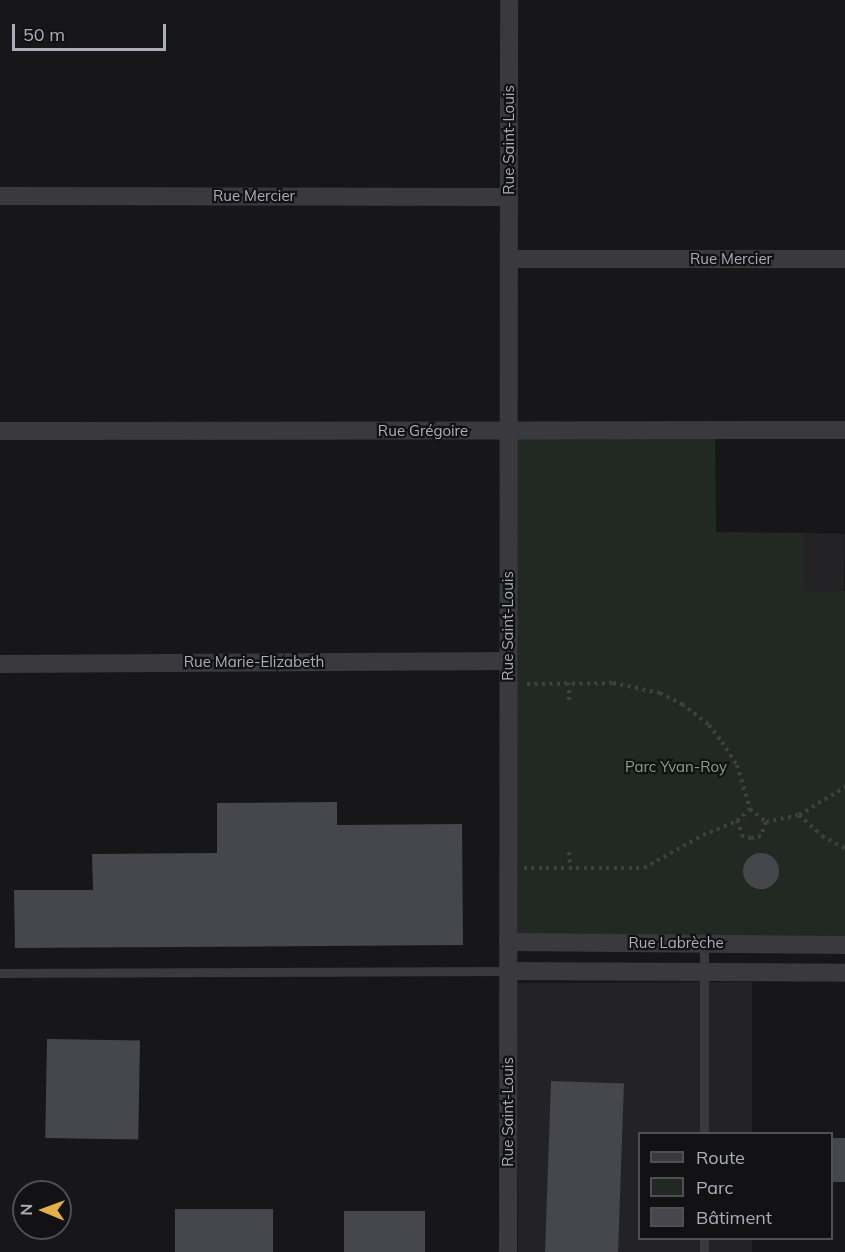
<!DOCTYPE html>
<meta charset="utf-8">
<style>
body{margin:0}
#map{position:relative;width:845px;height:1252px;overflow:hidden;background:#171719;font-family:Mulish,sans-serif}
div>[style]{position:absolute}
.built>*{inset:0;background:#232326;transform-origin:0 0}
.green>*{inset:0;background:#222923}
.building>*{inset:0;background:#46474c;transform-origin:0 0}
.round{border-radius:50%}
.path>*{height:4px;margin-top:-2px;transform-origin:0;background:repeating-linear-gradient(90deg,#3f4045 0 3px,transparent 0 7.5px)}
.lane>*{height:9px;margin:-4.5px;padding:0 4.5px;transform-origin:4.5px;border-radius:4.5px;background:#39393e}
.street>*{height:18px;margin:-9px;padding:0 9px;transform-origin:9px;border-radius:9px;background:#39393e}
span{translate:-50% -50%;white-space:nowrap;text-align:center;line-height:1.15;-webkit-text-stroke:4.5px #121214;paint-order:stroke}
.street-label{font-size:15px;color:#aaaeb8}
.park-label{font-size:15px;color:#83a186}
.legend{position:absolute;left:638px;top:1132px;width:195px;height:108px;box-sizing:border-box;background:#121214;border:2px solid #4f5056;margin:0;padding:8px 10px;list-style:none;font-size:18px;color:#aaaeb8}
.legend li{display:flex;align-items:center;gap:12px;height:30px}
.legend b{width:30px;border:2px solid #4f5056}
.north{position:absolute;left:12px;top:1180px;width:60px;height:60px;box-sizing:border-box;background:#121214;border:2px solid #4f5056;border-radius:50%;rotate:271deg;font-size:16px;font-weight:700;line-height:24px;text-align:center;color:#aaaeb8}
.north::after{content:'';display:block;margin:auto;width:21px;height:27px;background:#e3b145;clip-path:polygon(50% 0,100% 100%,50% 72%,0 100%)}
.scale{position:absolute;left:12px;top:24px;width:154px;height:27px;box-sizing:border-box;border:3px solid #aaaeb8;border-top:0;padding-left:8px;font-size:18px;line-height:21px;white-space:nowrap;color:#aaaeb8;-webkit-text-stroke:4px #121214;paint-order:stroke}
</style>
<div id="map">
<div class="built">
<div style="left:804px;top:533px;width:41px;height:58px;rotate:1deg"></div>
<div style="clip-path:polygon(752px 982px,752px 1133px,640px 1134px,640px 1238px,752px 1239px,752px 1252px,518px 1252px,516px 983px)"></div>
</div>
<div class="green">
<div style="clip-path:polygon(509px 423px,715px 427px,716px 532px,804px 533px,804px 591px,845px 591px,845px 945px,505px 942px)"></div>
</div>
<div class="building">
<div style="clip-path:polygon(337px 802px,337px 825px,462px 824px,463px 945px,15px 948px,14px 890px,93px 890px,92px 854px,217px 853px,217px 803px)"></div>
<div class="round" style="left:743px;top:853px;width:36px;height:36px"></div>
<div style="left:47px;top:1039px;width:93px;height:99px;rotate:1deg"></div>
<div style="left:551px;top:1081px;width:73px;height:171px;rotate:2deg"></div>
<div style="left:832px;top:1138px;width:13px;height:44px"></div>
<div style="left:175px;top:1209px;width:98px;height:43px"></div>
<div style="left:344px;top:1211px;width:81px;height:41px"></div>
</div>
<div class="path">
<div style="left:527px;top:684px;width:86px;rotate:-0.7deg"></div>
<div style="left:613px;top:683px;width:48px;rotate:12deg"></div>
<div style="left:660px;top:693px;width:25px;rotate:27deg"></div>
<div style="left:682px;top:704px;width:34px;rotate:38deg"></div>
<div style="left:709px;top:725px;width:21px;rotate:53deg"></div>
<div style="left:722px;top:742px;width:27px;rotate:57deg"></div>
<div style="left:737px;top:765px;width:46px;rotate:73.5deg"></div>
<div style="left:750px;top:809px;width:21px;rotate:39deg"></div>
<div style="left:766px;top:822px;width:15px;rotate:110deg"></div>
<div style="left:761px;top:836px;width:10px;rotate:169deg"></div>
<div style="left:751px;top:838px;width:8px;rotate:-173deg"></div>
<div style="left:743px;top:837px;width:17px;rotate:-111deg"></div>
<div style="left:737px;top:821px;width:18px;rotate:-43deg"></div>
<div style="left:569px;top:700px;width:17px;rotate:-90deg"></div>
<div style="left:799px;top:815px;width:31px;rotate:42deg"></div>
<div style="left:822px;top:836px;width:26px;rotate:28deg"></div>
<div style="left:766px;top:822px;width:34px;rotate:-12deg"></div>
<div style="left:799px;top:815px;width:54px;rotate:-31.3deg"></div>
<div style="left:569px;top:852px;width:16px;rotate:86deg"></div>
<div style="left:524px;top:868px;width:120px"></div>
<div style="left:644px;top:868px;width:68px;rotate:-29.2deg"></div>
<div style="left:703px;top:835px;width:37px;rotate:-22deg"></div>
</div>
<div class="lane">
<div style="left:704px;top:944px;width:190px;rotate:90deg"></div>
<div style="left:0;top:973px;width:508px;rotate:-0.23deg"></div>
<div style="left:704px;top:1252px;width:14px;rotate:-90deg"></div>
</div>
<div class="street">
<div style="left:0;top:196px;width:509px;rotate:0.11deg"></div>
<div style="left:509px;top:259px;width:336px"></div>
<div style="left:0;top:431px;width:845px;rotate:-0.07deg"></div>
<div style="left:0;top:664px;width:508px;rotate:-0.34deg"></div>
<div style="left:508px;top:942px;width:337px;rotate:0.5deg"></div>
<div style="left:508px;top:971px;width:337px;rotate:0.3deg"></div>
<div style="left:508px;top:1252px;width:1252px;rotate:-89.95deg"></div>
</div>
<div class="street-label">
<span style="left:509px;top:140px;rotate:-90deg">Rue Saint-Louis</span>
<span style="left:254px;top:196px">Rue Mercier</span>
<span style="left:731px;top:259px">Rue Mercier</span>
<span style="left:423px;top:431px">Rue Grégoire</span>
<span style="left:508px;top:626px;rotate:-90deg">Rue Saint-Louis</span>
<span style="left:254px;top:662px">Rue Marie-Elizabeth</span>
<span style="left:676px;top:943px">Rue Labrèche</span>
<span style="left:508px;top:1112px;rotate:-90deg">Rue Saint-Louis</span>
</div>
<div class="park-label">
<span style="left:676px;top:767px">Parc Yvan-Roy</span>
</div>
<ul class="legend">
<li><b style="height:8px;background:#39393e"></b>Route</li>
<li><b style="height:16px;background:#222923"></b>Parc</li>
<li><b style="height:16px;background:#46474c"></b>Bâtiment</li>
</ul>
<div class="north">N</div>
<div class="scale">50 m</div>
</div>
